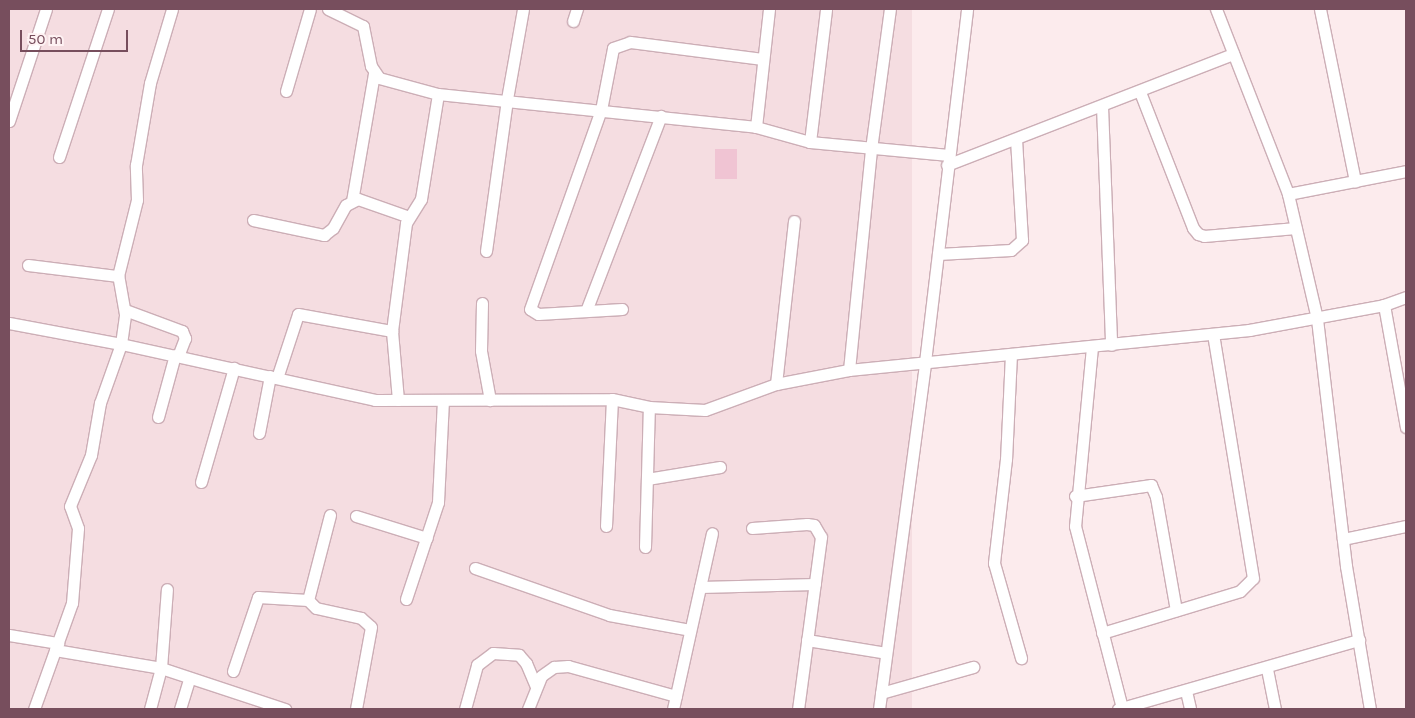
<!DOCTYPE html>
<style>
body{margin:0}
#map{position:relative;width:1415px;height:718px;overflow:hidden;background:#fcebed;font-family:Karla,sans-serif}
div>[style]{position:absolute}
.residential>*{inset:0;background:#f5dde1;transform-origin:0 0}
.building>*{inset:0;background:#f0c4d3;transform-origin:0 0}
.roads{filter:drop-shadow(1px 0 #ccaeb6) drop-shadow(-1px 0 #ccaeb6) drop-shadow(0 1px #ccaeb6) drop-shadow(0 -1px #ccaeb6)}
.street>*{height:11px;margin:-5.5px;padding:0 5.5px;transform-origin:5.5px;border-radius:5.5px;background:#fff}
span{translate:-50% -50%;white-space:nowrap;text-align:center;line-height:1.15;-webkit-text-stroke:5px #fef2f3;paint-order:stroke}
.frame{position:absolute;inset:0;border:10px solid #774e5d;pointer-events:none}
.scale{position:absolute;left:20px;top:30px;width:108px;height:22px;box-sizing:border-box;border:2px solid #774e5d;border-top:0;padding-left:6px;font-size:15px;line-height:18px;white-space:nowrap;color:#774e5d;-webkit-text-stroke:4px #fef2f3;paint-order:stroke}
</style>
<div id="map">
<div class="residential">
<div style="left:9px;top:9px;width:903px;height:700px"></div>
</div>
<div class="building">
<div style="left:737px;top:149px;width:30px;height:22px;rotate:90deg"></div>
</div>
<div class="roads">
<div class="street">
<div style="left:328px;top:9px;width:39px;rotate:26deg"></div>
<div style="left:363px;top:26px;width:41px;rotate:78.7deg"></div>
<div style="left:371px;top:66px;width:14px;rotate:56deg"></div>
<div style="left:379px;top:78px;width:61px;rotate:15.2deg"></div>
<div style="left:438px;top:94px;width:320px;rotate:5.9deg"></div>
<div style="left:756px;top:127px;width:56px;rotate:15.5deg"></div>
<div style="left:810px;top:142px;width:139px;rotate:5.4deg"></div>
<div style="left:1216px;top:9px;width:199px;rotate:68.7deg"></div>
<div style="left:1288px;top:194px;width:128px;rotate:76.9deg"></div>
<div style="left:1317px;top:319px;width:249px;rotate:83.3deg"></div>
<div style="left:1346px;top:566px;width:145px;rotate:80.5deg"></div>
<div style="left:1320px;top:9px;width:176px;rotate:78.5deg"></div>
<div style="left:573px;top:21px;width:13px;rotate:-72deg"></div>
<div style="left:286px;top:91px;width:85px;rotate:-73.7deg"></div>
<div style="left:1140px;top:92px;width:146px;rotate:68.7deg"></div>
<div style="left:1193px;top:228px;width:8px;rotate:50deg"></div>
<div style="left:1198px;top:234px;width:6px;rotate:18deg"></div>
<div style="left:1204px;top:236px;width:92px;rotate:-5deg"></div>
<div style="left:1102px;top:106px;width:239px;rotate:87.8deg"></div>
<div style="left:9px;top:121px;width:118px;rotate:-71.7deg"></div>
<div style="left:756px;top:127px;width:119px;rotate:-83.7deg"></div>
<div style="left:810px;top:142px;width:134px;rotate:-83.1deg"></div>
<div style="left:59px;top:157px;width:156px;rotate:-71.7deg"></div>
<div style="left:947px;top:165px;width:307px;rotate:-21.2deg"></div>
<div style="left:1288px;top:194px;width:120px;rotate:-11deg"></div>
<div style="left:352px;top:201px;width:130px;rotate:-80.2deg"></div>
<div style="left:253px;top:220px;width:73px;rotate:11.9deg"></div>
<div style="left:324px;top:235px;width:11px;rotate:-38deg"></div>
<div style="left:333px;top:228px;width:26px;rotate:-61deg"></div>
<div style="left:346px;top:205px;width:13px;rotate:-27deg"></div>
<div style="left:358px;top:199px;width:54px;rotate:19.4deg"></div>
<div style="left:486px;top:251px;width:153px;rotate:-82.1deg"></div>
<div style="left:507px;top:99px;width:91px;rotate:-79.9deg"></div>
<div style="left:938px;top:254px;width:73px;rotate:-3.1deg"></div>
<div style="left:1011px;top:250px;width:15px;rotate:-42deg"></div>
<div style="left:1022px;top:240px;width:101px;rotate:-93.4deg"></div>
<div style="left:28px;top:265px;width:91px;rotate:7deg"></div>
<div style="left:482px;top:303px;width:48px;rotate:91.2deg"></div>
<div style="left:481px;top:351px;width:50px;rotate:79.6deg"></div>
<div style="left:1384px;top:305px;width:124px;rotate:79.8deg"></div>
<div style="left:622px;top:309px;width:84px;rotate:176.6deg"></div>
<div style="left:538px;top:314px;width:9px;rotate:-148deg"></div>
<div style="left:530px;top:309px;width:211px;rotate:-70.4deg"></div>
<div style="left:601px;top:110px;width:63px;rotate:-79deg"></div>
<div style="left:613px;top:48px;width:18px;rotate:-19deg"></div>
<div style="left:630px;top:42px;width:134px;rotate:7.3deg"></div>
<div style="left:125px;top:310px;width:61px;rotate:20.2deg"></div>
<div style="left:182px;top:331px;width:8px;rotate:67deg"></div>
<div style="left:185px;top:338px;width:19px;rotate:111deg"></div>
<div style="left:586px;top:311px;width:209px;rotate:-69deg"></div>
<div style="left:9px;top:323px;width:114px;rotate:10.6deg"></div>
<div style="left:121px;top:344px;width:260px;rotate:12.4deg"></div>
<div style="left:375px;top:400px;width:237px;rotate:-0.2deg"></div>
<div style="left:612px;top:399px;width:38px;rotate:12deg"></div>
<div style="left:649px;top:407px;width:56px;rotate:3.1deg"></div>
<div style="left:705px;top:410px;width:76px;rotate:-20.1deg"></div>
<div style="left:776px;top:384px;width:74px;rotate:-10.9deg"></div>
<div style="left:849px;top:370px;width:402px;rotate:-5.7deg"></div>
<div style="left:1249px;top:330px;width:137px;rotate:-10.5deg"></div>
<div style="left:1384px;top:305px;width:23px;rotate:-20deg"></div>
<div style="left:1092px;top:347px;width:180px;rotate:95.4deg"></div>
<div style="left:1075px;top:526px;width:188px;rotate:75.5deg"></div>
<div style="left:1011px;top:354px;width:105px;rotate:92.7deg"></div>
<div style="left:1006px;top:459px;width:105px;rotate:96.6deg"></div>
<div style="left:994px;top:563px;width:99px;rotate:74.1deg"></div>
<div style="left:849px;top:370px;width:222px;rotate:-84.3deg"></div>
<div style="left:871px;top:149px;width:141px;rotate:-82.3deg"></div>
<div style="left:277px;top:378px;width:67px;rotate:-71.8deg"></div>
<div style="left:298px;top:314px;width:96px;rotate:10.3deg"></div>
<div style="left:776px;top:384px;width:164px;rotate:-83.7deg"></div>
<div style="left:398px;top:400px;width:69px;rotate:-95deg"></div>
<div style="left:392px;top:331px;width:109px;rotate:-82.6deg"></div>
<div style="left:406px;top:223px;width:28px;rotate:-58deg"></div>
<div style="left:421px;top:199px;width:106px;rotate:-80.8deg"></div>
<div style="left:158px;top:417px;width:64px;rotate:-74.7deg"></div>
<div style="left:259px;top:433px;width:58px;rotate:-79.1deg"></div>
<div style="left:647px;top:479px;width:74px;rotate:-9.3deg"></div>
<div style="left:201px;top:482px;width:119px;rotate:-73.9deg"></div>
<div style="left:1075px;top:496px;width:77px;rotate:-8.2deg"></div>
<div style="left:1151px;top:485px;width:13px;rotate:67deg"></div>
<div style="left:1156px;top:497px;width:115px;rotate:80deg"></div>
<div style="left:330px;top:515px;width:88px;rotate:104.5deg"></div>
<div style="left:308px;top:600px;width:11px;rotate:45deg"></div>
<div style="left:316px;top:608px;width:46px;rotate:12.5deg"></div>
<div style="left:361px;top:618px;width:13px;rotate:42deg"></div>
<div style="left:371px;top:627px;width:83px;rotate:100.4deg"></div>
<div style="left:356px;top:516px;width:74px;rotate:17.2deg"></div>
<div style="left:606px;top:526px;width:127px;rotate:-87.3deg"></div>
<div style="left:752px;top:528px;width:55px;rotate:-4.2deg"></div>
<div style="left:807px;top:524px;width:7px;rotate:8deg"></div>
<div style="left:814px;top:525px;width:14px;rotate:60deg"></div>
<div style="left:821px;top:537px;width:174px;rotate:97.6deg"></div>
<div style="left:1343px;top:539px;width:64px;rotate:-11.7deg"></div>
<div style="left:645px;top:547px;width:140px;rotate:-88.4deg"></div>
<div style="left:475px;top:568px;width:142px;rotate:19.3deg"></div>
<div style="left:609px;top:615px;width:82px;rotate:10.5deg"></div>
<div style="left:700px;top:587px;width:115px;rotate:-1.5deg"></div>
<div style="left:406px;top:599px;width:102px;rotate:-71.7deg"></div>
<div style="left:438px;top:502px;width:102px;rotate:-87.2deg"></div>
<div style="left:1102px;top:633px;width:144px;rotate:-16.9deg"></div>
<div style="left:1240px;top:591px;width:18px;rotate:-45deg"></div>
<div style="left:1253px;top:578px;width:247px;rotate:-99.3deg"></div>
<div style="left:9px;top:635px;width:50px;rotate:9.3deg"></div>
<div style="left:807px;top:640px;width:80px;rotate:9.3deg"></div>
<div style="left:55px;top:650px;width:108px;rotate:9.6deg"></div>
<div style="left:161px;top:668px;width:131px;rotate:18.3deg"></div>
<div style="left:1267px;top:669px;width:41px;rotate:78.7deg"></div>
<div style="left:233px;top:671px;width:78px;rotate:-71.3deg"></div>
<div style="left:258px;top:597px;width:50px;rotate:3.4deg"></div>
<div style="left:1186px;top:691px;width:18px;rotate:77deg"></div>
<div style="left:881px;top:693px;width:96px;rotate:-15.8deg"></div>
<div style="left:34px;top:709px;width:113px;rotate:-70.3deg"></div>
<div style="left:72px;top:603px;width:75px;rotate:-85.4deg"></div>
<div style="left:78px;top:528px;width:23px;rotate:-110deg"></div>
<div style="left:70px;top:506px;width:55px;rotate:-67.6deg"></div>
<div style="left:91px;top:455px;width:53px;rotate:-80.2deg"></div>
<div style="left:100px;top:403px;width:63px;rotate:-70.4deg"></div>
<div style="left:121px;top:344px;width:30px;rotate:-82deg"></div>
<div style="left:125px;top:314px;width:39px;rotate:-100deg"></div>
<div style="left:118px;top:276px;width:78px;rotate:-76deg"></div>
<div style="left:137px;top:200px;width:35px;rotate:-92deg"></div>
<div style="left:136px;top:165px;width:83px;rotate:-80.3deg"></div>
<div style="left:150px;top:83px;width:77px;rotate:-73.4deg"></div>
<div style="left:150px;top:709px;width:42px;rotate:-75deg"></div>
<div style="left:161px;top:668px;width:79px;rotate:-85.7deg"></div>
<div style="left:180px;top:709px;width:30px;rotate:-73deg"></div>
<div style="left:465px;top:709px;width:46px;rotate:-74.7deg"></div>
<div style="left:477px;top:665px;width:20px;rotate:-37deg"></div>
<div style="left:493px;top:653px;width:26px;rotate:4deg"></div>
<div style="left:519px;top:655px;width:11px;rotate:49deg"></div>
<div style="left:526px;top:663px;width:25px;rotate:67deg"></div>
<div style="left:528px;top:709px;width:35px;rotate:-68deg"></div>
<div style="left:541px;top:676px;width:16px;rotate:-35deg"></div>
<div style="left:554px;top:667px;width:14px;rotate:-4deg"></div>
<div style="left:568px;top:666px;width:112px;rotate:15.5deg"></div>
<div style="left:673px;top:709px;width:180px;rotate:-77.5deg"></div>
<div style="left:879px;top:709px;width:350px;rotate:-82.4deg"></div>
<div style="left:925px;top:362px;width:355px;rotate:-83.2deg"></div>
<div style="left:1118px;top:709px;width:251px;rotate:-16deg"></div>
</div>
</div>
<div class="frame"></div>
<div class="scale">50 m</div>
</div>
